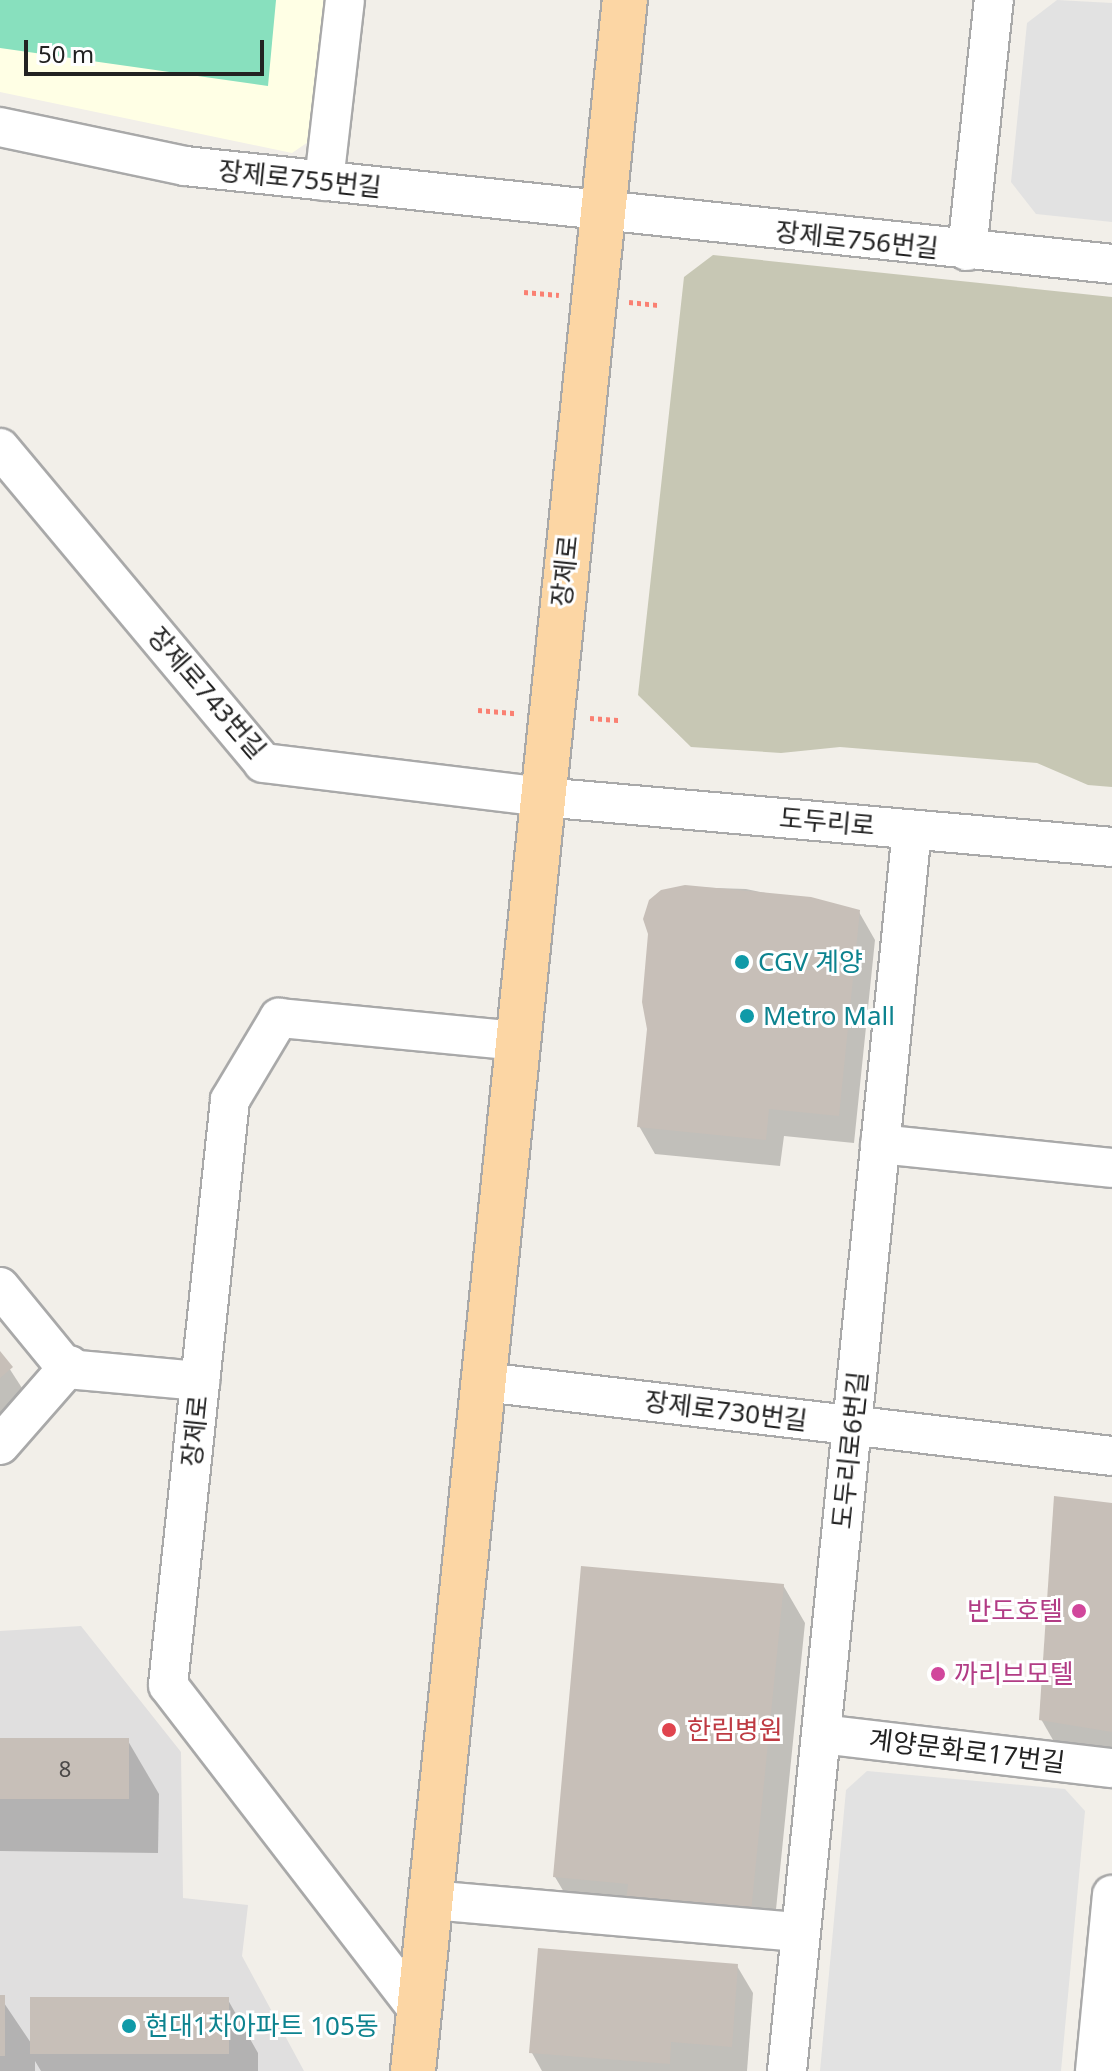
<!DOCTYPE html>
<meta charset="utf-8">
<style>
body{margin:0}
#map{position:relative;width:1112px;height:2071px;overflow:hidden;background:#f2efe9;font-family:"Noto Sans","Noto Sans KR",sans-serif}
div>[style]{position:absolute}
.residential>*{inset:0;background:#e0dfdf}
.education>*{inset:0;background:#ffffe5}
.construction>*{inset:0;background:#c7c7b4}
.pitch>*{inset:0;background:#88e0be}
.parking>*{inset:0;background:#e2e2e2}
.shadow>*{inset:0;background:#0003}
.building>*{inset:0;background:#c7bfb8;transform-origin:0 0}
.path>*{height:5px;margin-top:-2.5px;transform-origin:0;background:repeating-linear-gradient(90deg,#fa8072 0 4px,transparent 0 8px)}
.roads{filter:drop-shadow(2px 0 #a9a9a9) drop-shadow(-2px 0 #a9a9a9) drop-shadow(0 2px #a9a9a9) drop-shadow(0 -2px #a9a9a9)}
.minor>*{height:38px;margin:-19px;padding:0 19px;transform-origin:19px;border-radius:19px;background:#fff}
.major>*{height:44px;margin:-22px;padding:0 22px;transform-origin:22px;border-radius:22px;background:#fcd6a4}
.dots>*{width:22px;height:22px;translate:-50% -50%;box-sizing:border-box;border:4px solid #fff;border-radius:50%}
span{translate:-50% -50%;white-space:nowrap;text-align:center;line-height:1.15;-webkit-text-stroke:6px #fff;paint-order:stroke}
.number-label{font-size:22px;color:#4b4948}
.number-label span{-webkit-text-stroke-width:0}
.street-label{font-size:26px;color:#222}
.culture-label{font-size:26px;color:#0d838f}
.left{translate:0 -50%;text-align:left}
.hotel-label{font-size:26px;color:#b23c85}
.right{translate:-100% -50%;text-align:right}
.health-label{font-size:26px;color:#be3a42}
.scale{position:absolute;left:24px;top:40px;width:240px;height:36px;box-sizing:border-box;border:4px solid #222;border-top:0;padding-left:10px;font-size:24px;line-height:28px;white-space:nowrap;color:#222;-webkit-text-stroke:6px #fff;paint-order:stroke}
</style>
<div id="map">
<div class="residential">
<div style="clip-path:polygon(81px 1626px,181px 1752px,183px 1898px,248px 1905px,242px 1956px,304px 2071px,0 2071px,0 1631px)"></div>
</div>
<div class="education">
<div style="clip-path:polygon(0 0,327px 0,311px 140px,292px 153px,0 92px)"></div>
</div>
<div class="construction">
<div style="clip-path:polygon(713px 255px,1112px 297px,1112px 787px,1088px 785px,1037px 763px,840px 747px,781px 753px,691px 747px,638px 695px,684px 277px)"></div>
</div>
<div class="pitch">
<div style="clip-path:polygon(0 0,276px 0,268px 86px,0 48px)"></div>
</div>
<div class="parking">
<div style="clip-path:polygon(1057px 0,1112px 3px,1112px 222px,1036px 214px,1011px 182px,1027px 23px)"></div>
<div style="clip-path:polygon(867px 1771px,1065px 1789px,1085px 1811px,1061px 2071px,820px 2071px,846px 1790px)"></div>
</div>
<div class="shadow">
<div style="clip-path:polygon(685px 887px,746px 889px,859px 912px,875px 940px,854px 1143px,784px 1136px,780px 1166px,655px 1154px,639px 1126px)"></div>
<div style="clip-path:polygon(0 1354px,33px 1405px,0 1433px)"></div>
<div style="clip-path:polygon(1112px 1505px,1112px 1756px,1057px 1747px,1041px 1719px)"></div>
<div style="clip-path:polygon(783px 1585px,805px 1623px,772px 1949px,650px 1938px,640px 1920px,577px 1914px,555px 1877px)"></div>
<div style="clip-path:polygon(0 1740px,128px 1741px,159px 1794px,158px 1853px,0 1851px)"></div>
<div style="clip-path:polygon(737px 1966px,753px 1993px,747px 2071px,542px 2071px,532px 2053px)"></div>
<div style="clip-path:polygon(0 1997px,31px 2043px,228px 2000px,258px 2053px,258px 2071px,41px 2071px,35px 2061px,35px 2071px,0 2071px)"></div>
</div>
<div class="building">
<div style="clip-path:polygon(685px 885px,811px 897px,860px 910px,839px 1116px,769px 1109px,766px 1140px,637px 1127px,647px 1029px,642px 1002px,648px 934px,643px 919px,649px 900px,661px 890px)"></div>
<div style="clip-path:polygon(0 1351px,13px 1367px,0 1378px)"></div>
<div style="clip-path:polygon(1054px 1496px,1112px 1503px,1112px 1732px,1039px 1720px)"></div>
<div style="clip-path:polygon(581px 1566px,784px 1584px,751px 1912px,626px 1901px,628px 1884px,553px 1877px)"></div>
<div style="left:0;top:1738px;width:129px;height:61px"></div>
<div style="clip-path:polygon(538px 1948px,738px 1964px,732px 2047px,671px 2042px,670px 2064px,529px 2053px)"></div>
<div style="left:0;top:1995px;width:5px;height:61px"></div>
<div style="left:30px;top:1997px;width:199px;height:57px"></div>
</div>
<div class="path">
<div style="left:524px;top:292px;width:35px;rotate:5deg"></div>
<div style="left:629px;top:302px;width:30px;rotate:6deg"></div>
<div style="left:478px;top:710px;width:38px;rotate:5deg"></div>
<div style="left:590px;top:718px;width:31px;rotate:4deg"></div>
</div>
<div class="roads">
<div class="minor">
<div style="left:0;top:127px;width:189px;rotate:11.9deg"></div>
<div style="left:185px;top:166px;width:932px;rotate:6.03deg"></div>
<div style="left:324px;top:181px;width:182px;rotate:-83.4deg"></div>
<div style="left:967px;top:251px;width:252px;rotate:-83.9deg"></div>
<div style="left:0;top:448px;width:410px;rotate:50.1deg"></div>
<div style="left:263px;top:763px;width:281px;rotate:6.9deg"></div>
<div style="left:542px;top:797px;width:572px;rotate:5.01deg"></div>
<div style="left:880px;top:1144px;width:233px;rotate:5.9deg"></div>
<div style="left:0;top:1287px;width:106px;rotate:50.7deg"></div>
<div style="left:67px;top:1369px;width:134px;rotate:5.2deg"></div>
<div style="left:484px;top:1382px;width:632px;rotate:6.72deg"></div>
<div style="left:0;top:1445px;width:106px;rotate:-48.8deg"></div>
<div style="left:822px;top:1734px;width:292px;rotate:6.7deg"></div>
<div style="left:431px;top:1900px;width:370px;rotate:5deg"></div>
<div style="left:419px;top:2011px;width:411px;rotate:-127.6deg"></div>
<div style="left:168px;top:1685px;width:588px;rotate:-83.95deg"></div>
<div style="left:230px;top:1100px;width:96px;rotate:-59.1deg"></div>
<div style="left:279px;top:1018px;width:238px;rotate:5.5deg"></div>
<div style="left:787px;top:2071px;width:1247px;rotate:-84.25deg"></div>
<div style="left:1095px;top:2071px;width:177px;rotate:-84.5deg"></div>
</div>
<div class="major">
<div style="left:413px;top:2071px;width:2082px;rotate:-84.16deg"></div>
</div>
</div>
<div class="dots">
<div style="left:742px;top:962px;background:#0f9aa8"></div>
<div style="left:747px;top:1016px;background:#0f9aa8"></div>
<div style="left:1079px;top:1611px;background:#d1479c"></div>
<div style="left:938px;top:1674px;background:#d1479c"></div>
<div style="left:669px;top:1730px;background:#e0444e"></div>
<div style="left:129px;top:2026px;background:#0f9aa8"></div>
</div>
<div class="number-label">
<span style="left:65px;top:1769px">8</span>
</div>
<div class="street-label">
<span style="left:300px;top:179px;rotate:6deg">장제로755번길</span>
<span style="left:857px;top:240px;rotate:6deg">장제로756번길</span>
<span style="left:565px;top:571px;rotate:-84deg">장제로</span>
<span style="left:207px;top:693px;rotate:49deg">장제로743번길</span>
<span style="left:827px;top:822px;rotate:5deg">도두리로</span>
<span style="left:726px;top:1411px;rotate:7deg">장제로730번길</span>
<span style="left:195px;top:1431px;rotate:-84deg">장제로</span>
<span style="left:850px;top:1450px;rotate:-84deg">도두리로6번길</span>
<span style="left:967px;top:1751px;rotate:7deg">계양문화로17번길</span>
</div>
<div class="culture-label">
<span class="left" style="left:758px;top:962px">CGV 계양</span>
<span class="left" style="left:763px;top:1016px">Metro Mall</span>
<span class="left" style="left:145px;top:2026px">현대1차아파트 105동</span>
</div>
<div class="hotel-label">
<span class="right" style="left:1063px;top:1611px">반도호텔</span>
<span class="left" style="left:954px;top:1674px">까리브모텔</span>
</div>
<div class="health-label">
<span class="left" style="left:687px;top:1730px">한림병원</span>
</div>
<div class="scale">50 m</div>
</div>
